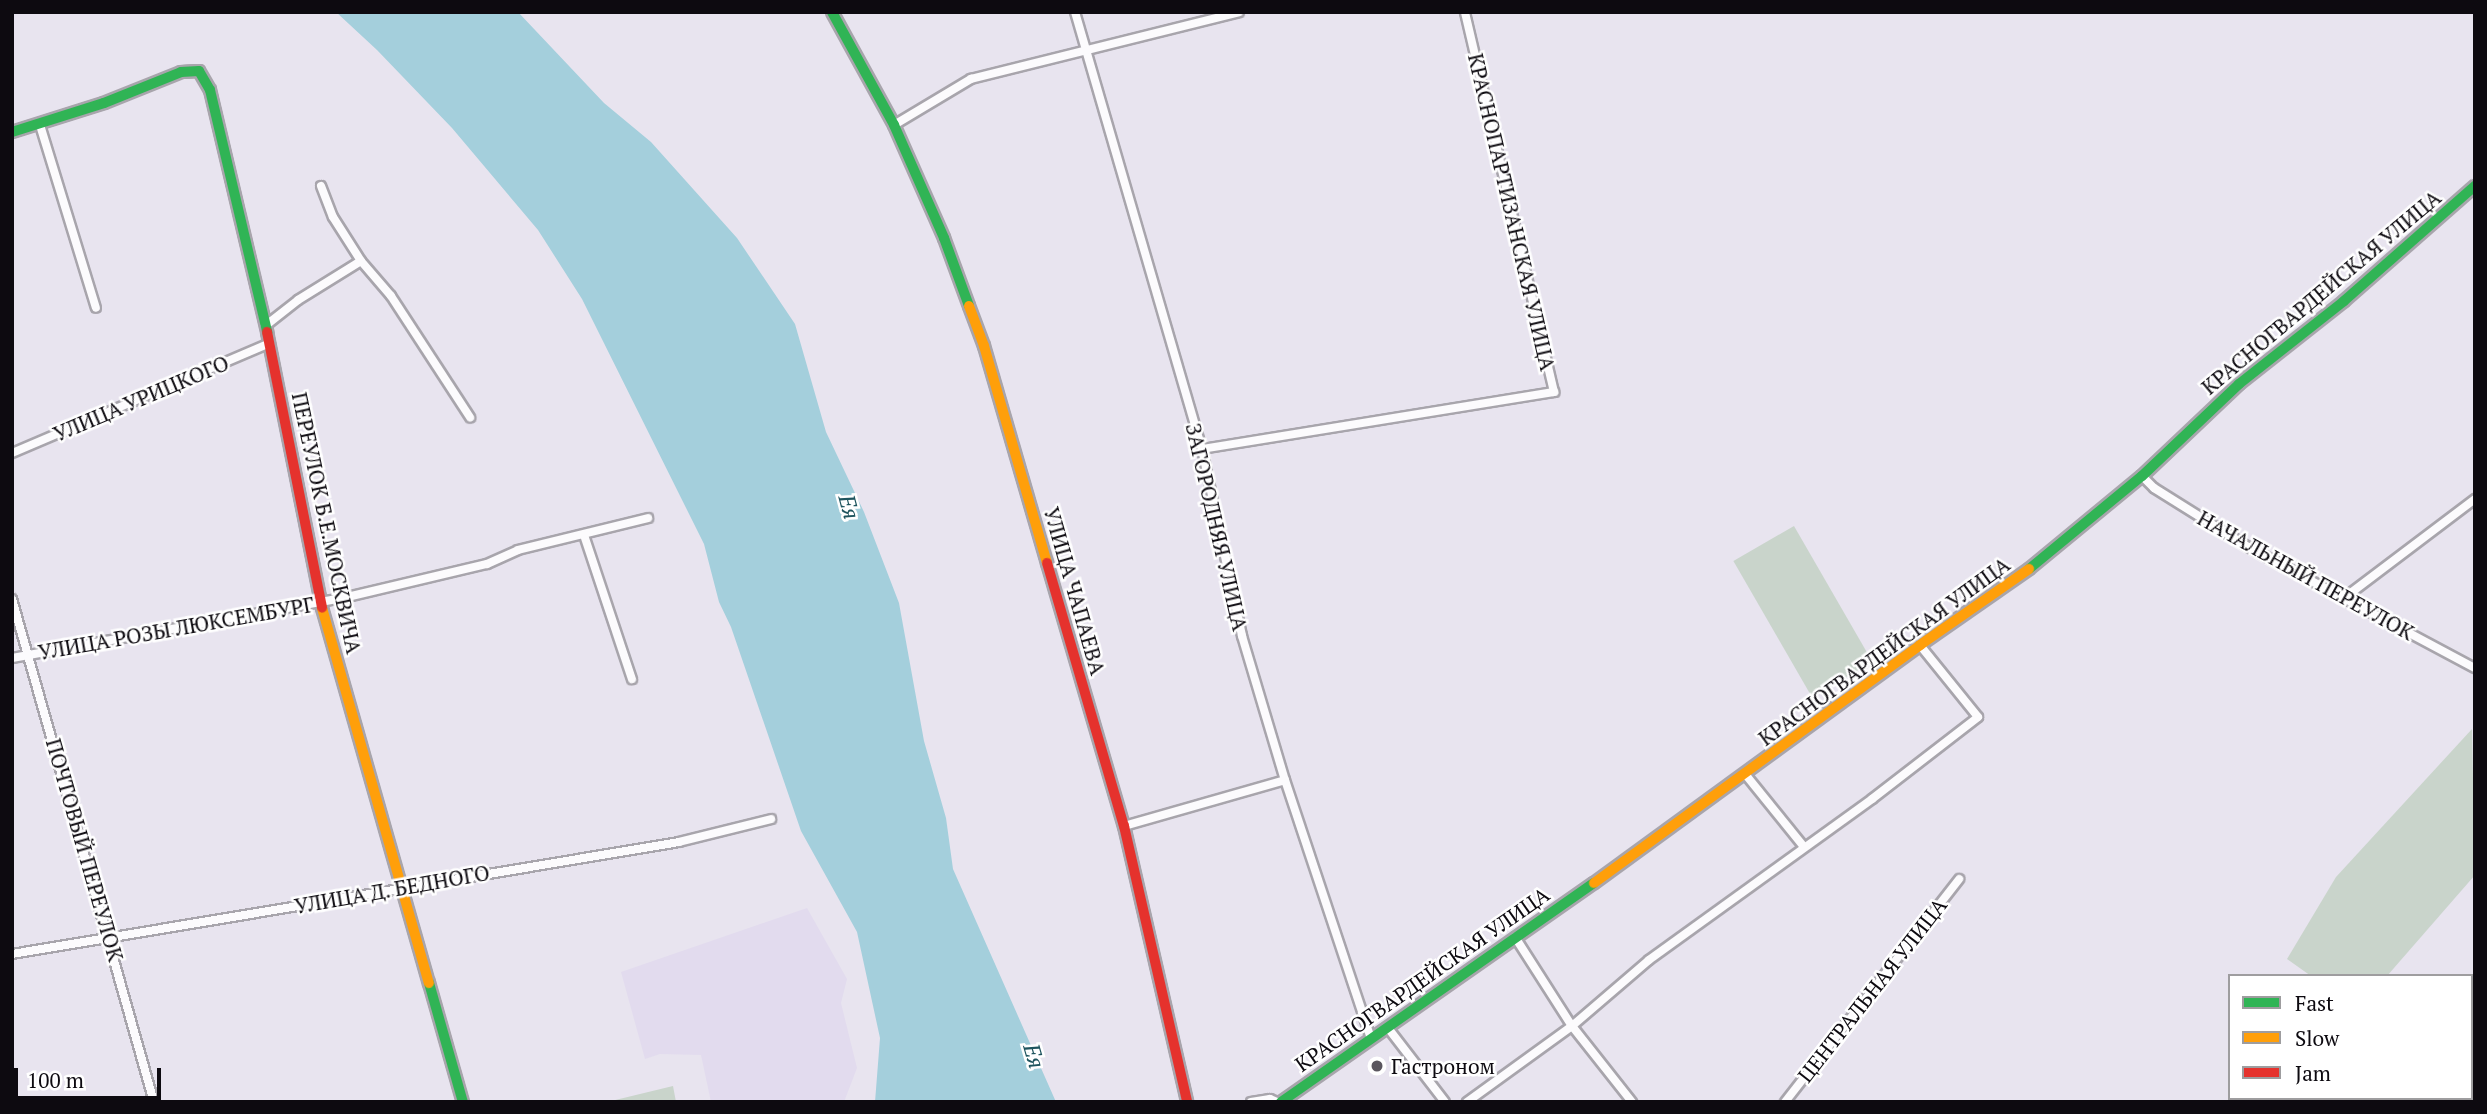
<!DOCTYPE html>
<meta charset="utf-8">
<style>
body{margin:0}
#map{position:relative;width:2487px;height:1114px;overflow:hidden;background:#e8e4ef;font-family:"PT Serif",serif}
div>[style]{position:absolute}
.built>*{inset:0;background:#e2dbee}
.green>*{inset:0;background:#c9d4cb;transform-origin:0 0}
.water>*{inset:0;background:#a4cfdc}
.roads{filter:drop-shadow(2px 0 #a8a5ac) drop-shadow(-2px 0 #a8a5ac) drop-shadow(0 2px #a8a5ac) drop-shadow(0 -2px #a8a5ac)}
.street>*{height:8px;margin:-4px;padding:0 4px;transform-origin:4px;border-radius:4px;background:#fcfbfd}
.fast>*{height:10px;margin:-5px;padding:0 5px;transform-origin:5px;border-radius:5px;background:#30b455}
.slow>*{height:10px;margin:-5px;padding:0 5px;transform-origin:5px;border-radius:5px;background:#ff9f0a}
.jam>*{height:10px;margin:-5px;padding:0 5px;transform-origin:5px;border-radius:5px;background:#e5322d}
.dots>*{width:19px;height:19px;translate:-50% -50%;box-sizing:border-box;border:4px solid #fff;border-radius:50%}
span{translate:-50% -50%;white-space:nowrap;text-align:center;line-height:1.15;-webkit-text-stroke:5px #fff;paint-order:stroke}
.street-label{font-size:21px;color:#0d0a10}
.poi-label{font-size:21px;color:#0d0a10}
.left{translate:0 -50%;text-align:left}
.water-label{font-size:23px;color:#1e545e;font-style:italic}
.frame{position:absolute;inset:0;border:14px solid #0d0a10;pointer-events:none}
.legend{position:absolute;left:2228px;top:974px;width:245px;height:126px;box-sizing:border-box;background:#fff;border:2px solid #9e9d9f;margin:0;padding:9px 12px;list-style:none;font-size:21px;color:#0d0a10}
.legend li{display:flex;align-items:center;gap:14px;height:35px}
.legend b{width:35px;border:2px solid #9e9d9f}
.scale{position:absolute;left:14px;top:1068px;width:147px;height:32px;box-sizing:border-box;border:4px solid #0d0a10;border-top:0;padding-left:9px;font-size:21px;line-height:24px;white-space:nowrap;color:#0d0a10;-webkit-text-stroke:5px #fff;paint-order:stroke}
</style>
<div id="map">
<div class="built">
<div style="clip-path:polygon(807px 908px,847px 979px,841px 1003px,857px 1068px,844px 1102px,711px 1102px,701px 1055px,660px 1054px,645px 1059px,621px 972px)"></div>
</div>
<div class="green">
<div style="left:1794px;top:526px;width:157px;height:70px;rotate:60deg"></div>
<div style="clip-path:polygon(2472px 729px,2475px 875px,2387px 976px,2311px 976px,2287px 959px,2336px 877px)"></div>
<div style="clip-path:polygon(673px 1086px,676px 1102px,607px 1102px)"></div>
</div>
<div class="water">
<div style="clip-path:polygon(336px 12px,518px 12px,604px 103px,651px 142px,737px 238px,795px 324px,826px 432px,864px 512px,899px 603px,924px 741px,946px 818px,953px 869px,1056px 1102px,875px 1102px,880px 1038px,857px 932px,801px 831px,731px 627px,719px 602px,704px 544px,582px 299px,538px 230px,452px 128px,377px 50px)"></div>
</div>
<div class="roads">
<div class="street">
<div style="left:1075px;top:12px;width:455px;rotate:73.8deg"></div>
<div style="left:1202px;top:449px;width:191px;rotate:77.9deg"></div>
<div style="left:1242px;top:636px;width:150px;rotate:73.4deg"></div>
<div style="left:1285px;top:780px;width:272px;rotate:71.6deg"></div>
<div style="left:40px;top:125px;width:191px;rotate:73deg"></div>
<div style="left:894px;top:125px;width:90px;rotate:-30.9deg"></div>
<div style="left:971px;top:79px;width:276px;rotate:-14deg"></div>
<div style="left:321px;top:186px;width:33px;rotate:69deg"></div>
<div style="left:333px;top:217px;width:52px;rotate:57.5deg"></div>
<div style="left:361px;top:261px;width:46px;rotate:49.4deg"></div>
<div style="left:391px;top:296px;width:145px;rotate:56.9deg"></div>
<div style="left:265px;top:326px;width:42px;rotate:-38.2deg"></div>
<div style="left:298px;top:300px;width:74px;rotate:-31.8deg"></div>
<div style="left:1202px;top:449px;width:357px;rotate:-9.2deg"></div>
<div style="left:1554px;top:392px;width:390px;rotate:-103.2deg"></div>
<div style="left:12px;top:453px;width:280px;rotate:-23.1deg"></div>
<div style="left:2142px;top:476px;width:17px;rotate:45deg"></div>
<div style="left:2154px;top:488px;width:111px;rotate:32.1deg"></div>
<div style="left:2248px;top:547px;width:257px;rotate:28.1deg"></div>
<div style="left:584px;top:535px;width:152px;rotate:71.6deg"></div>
<div style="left:2344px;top:598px;width:164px;rotate:-37.1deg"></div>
<div style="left:12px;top:599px;width:523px;rotate:74.24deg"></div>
<div style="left:12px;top:658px;width:336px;rotate:-10.3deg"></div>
<div style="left:343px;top:598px;width:148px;rotate:-13.3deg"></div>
<div style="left:487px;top:564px;width:34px;rotate:-24deg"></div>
<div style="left:518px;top:550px;width:134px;rotate:-13.8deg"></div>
<div style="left:1746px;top:775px;width:92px;rotate:51.1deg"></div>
<div style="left:1124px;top:826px;width:167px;rotate:-15.9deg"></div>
<div style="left:1515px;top:937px;width:106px;rotate:57.4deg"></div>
<div style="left:1572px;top:1026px;width:97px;rotate:51.7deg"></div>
<div style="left:12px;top:954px;width:676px;rotate:-9.53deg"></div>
<div style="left:679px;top:842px;width:95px;rotate:-14deg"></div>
<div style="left:2471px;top:1018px;width:4px;rotate:27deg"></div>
<div style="left:1388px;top:1028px;width:93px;rotate:52.4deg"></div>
<div style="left:1251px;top:1102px;width:19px;rotate:-9deg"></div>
<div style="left:1270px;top:1099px;width:8px;rotate:23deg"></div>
<div style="left:1467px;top:1102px;width:130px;rotate:-35.9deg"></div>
<div style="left:1572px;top:1026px;width:101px;rotate:-40.6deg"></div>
<div style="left:1649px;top:960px;width:275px;rotate:-35.8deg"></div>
<div style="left:1872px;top:799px;width:134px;rotate:-37.7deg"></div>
<div style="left:1978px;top:717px;width:92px;rotate:-128.9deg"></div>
<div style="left:1785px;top:1102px;width:283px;rotate:-52deg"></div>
</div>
<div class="fast">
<div style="left:832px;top:12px;width:129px;rotate:61.2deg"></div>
<div style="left:894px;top:125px;width:124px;rotate:66.1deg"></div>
<div style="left:944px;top:238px;width:72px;rotate:69.8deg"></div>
<div style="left:12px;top:132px;width:96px;rotate:-17.5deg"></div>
<div style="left:104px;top:103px;width:83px;rotate:-21.9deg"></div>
<div style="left:181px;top:72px;width:18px;rotate:-3deg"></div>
<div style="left:199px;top:71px;width:22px;rotate:60deg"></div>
<div style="left:210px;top:90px;width:249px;rotate:76.7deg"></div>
<div style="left:2029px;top:569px;width:146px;rotate:-39.5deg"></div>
<div style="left:2142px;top:476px;width:134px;rotate:-43.5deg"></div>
<div style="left:2239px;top:384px;width:134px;rotate:-38.3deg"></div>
<div style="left:2344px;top:301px;width:174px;rotate:-41.3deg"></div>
<div style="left:429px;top:983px;width:124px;rotate:74.1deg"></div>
<div style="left:1281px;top:1102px;width:382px;rotate:-35deg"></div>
</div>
<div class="slow">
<div style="left:969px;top:306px;width:43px;rotate:69.4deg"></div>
<div style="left:984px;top:346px;width:226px;rotate:73.8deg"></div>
<div style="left:322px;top:608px;width:390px;rotate:74.1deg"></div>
<div style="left:1594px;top:883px;width:404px;rotate:-36.1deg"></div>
<div style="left:1920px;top:645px;width:133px;rotate:-34.9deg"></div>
</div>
<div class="jam">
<div style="left:267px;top:332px;width:281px;rotate:78.7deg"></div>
<div style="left:1047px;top:563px;width:274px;rotate:73.7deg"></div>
<div style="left:1124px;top:826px;width:283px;rotate:77.1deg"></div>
</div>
</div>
<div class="dots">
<div style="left:1377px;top:1066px;background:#5a565e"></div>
</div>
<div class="street-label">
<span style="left:1512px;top:212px;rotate:77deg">КРАСНОПАРТИЗАНСКАЯ УЛИЦА</span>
<span style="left:2321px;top:292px;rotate:-40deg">КРАСНОГВАРДЕЙСКАЯ УЛИЦА</span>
<span style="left:141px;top:398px;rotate:-23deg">УЛИЦА УРИЦКОГО</span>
<span style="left:327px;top:523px;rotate:78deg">ПЕРЕУЛОК Б.Е.МОСКВИЧА</span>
<span style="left:1217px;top:527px;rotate:77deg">ЗАГОРОДНЯЯ УЛИЦА</span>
<span style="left:2306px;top:575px;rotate:29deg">НАЧАЛЬНЫЙ ПЕРЕУЛОК</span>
<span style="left:1075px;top:591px;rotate:74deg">УЛИЦА ЧАПАЕВА</span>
<span style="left:176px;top:628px;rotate:-10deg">УЛИЦА РОЗЫ ЛЮКСЕМБУРГ</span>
<span style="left:1884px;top:651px;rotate:-36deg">КРАСНОГВАРДЕЙСКАЯ УЛИЦА</span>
<span style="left:85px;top:850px;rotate:74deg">ПОЧТОВЫЙ ПЕРЕУЛОК</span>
<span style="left:392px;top:889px;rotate:-10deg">УЛИЦА Д. БЕДНОГО</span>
<span style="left:1422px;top:979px;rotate:-35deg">КРАСНОГВАРДЕЙСКАЯ УЛИЦА</span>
<span style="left:1872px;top:990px;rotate:-52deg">ЦЕНТРАЛЬНАЯ УЛИЦА</span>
</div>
<div class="poi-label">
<span class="left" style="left:1391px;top:1066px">Гастроном</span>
</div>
<div class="water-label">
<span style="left:849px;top:507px;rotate:75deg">Ея</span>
<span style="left:1034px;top:1056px;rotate:74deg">Ея</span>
</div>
<div class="frame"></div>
<ul class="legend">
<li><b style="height:9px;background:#30b455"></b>Fast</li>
<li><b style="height:9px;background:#ff9f0a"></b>Slow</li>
<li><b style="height:9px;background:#e5322d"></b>Jam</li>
</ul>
<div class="scale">100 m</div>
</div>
